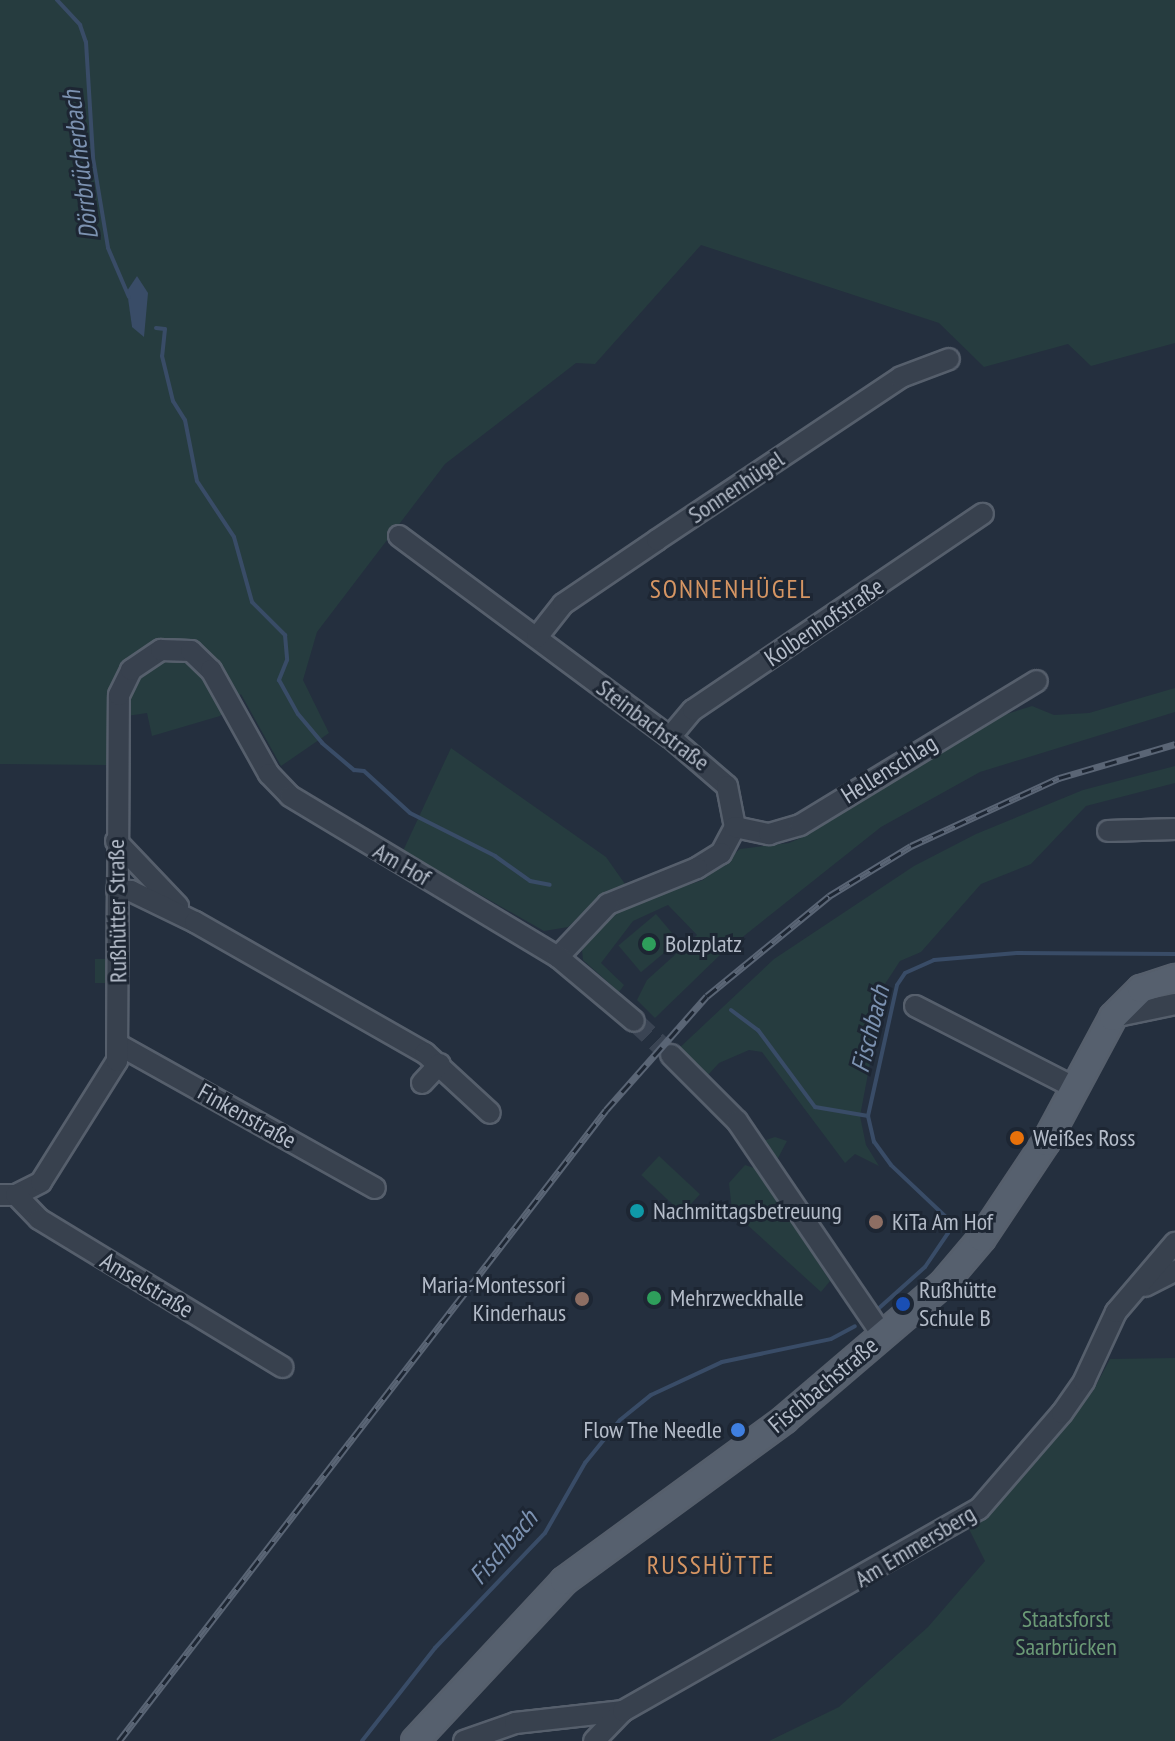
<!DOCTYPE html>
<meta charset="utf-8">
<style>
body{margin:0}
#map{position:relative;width:1175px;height:1741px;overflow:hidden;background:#242f3e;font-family:"PT Sans Narrow",sans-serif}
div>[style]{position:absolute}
.green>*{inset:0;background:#263c3f;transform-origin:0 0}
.water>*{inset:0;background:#394c67}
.stream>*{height:4px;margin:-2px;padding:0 2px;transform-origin:2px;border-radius:2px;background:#394c67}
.minor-tunnel>*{height:20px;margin-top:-10px;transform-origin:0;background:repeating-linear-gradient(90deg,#3a4453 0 20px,transparent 0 30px)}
.roads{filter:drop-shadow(2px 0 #565f6c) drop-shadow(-2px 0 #565f6c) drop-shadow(0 2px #565f6c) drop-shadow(0 -2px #565f6c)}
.minor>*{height:20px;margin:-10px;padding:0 10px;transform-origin:10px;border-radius:10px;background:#38414e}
.major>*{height:26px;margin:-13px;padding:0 13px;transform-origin:13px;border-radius:13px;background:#56606e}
.rail>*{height:7px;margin-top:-3.5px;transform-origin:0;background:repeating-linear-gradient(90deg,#1d2633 0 12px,#5a6575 0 24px);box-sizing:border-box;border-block:2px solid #5a6575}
.dots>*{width:22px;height:22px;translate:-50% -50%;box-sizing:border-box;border:4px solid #1d2633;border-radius:50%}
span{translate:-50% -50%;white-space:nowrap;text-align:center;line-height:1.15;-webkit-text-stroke:6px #1d2633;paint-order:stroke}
.street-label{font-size:24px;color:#b4bcc9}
.poi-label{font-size:24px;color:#b4bcc9}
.left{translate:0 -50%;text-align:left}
.right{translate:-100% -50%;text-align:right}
.park-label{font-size:24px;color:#6b9a76}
.water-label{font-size:26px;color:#7c92b1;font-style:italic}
.neighbourhood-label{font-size:26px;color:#d59563;letter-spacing:2px}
</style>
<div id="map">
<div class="green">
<div style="clip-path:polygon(evenodd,0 0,1175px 0,1175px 343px,1091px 366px,1068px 344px,984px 367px,939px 323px,701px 245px,595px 364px,576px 363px,445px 464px,317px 632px,303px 680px,329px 733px,281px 766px,241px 694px,220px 716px,152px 736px,147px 713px,107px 719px,107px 765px,0 764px,0 0,137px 276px,143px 311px,145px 327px,132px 327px,128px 291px,137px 276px)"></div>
<div style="clip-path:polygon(1175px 688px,1175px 712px,980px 772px,881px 827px,720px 955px,655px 1018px,637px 1000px,647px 980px,697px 935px,668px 905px,633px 921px,601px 963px,624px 985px,619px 992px,583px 960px,582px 950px,594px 930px,619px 908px,703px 880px,740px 849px,789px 843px,805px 836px,985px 721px,1032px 706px,1054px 715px,1089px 713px)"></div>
<div style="clip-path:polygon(451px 748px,606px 857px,625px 884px,596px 900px,568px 927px,544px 931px,403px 851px)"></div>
<div style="clip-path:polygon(1175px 766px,1175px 783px,1086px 806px,1031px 864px,981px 884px,921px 952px,900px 961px,885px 984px,860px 1116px,866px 1145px,879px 1166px,855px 1154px,845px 1163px,762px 1052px,749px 1050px,719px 1063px,707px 1076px,675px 1052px,774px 959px,914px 866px,976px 834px,1083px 790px)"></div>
<div style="left:656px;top:914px;width:35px;height:49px;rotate:50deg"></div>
<div style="left:95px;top:959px;width:13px;height:24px"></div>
<div style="clip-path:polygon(775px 1137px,787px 1141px,776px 1162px,763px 1141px)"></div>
<div style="left:659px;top:1156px;width:56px;height:26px;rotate:43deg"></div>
<div style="clip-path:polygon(745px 1165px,757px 1169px,830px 1281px,821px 1292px,732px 1211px,729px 1183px)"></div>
<div style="clip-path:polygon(1175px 1358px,1175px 1741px,769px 1741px,839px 1707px,928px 1627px,985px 1561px,969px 1529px,997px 1506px,1093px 1391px,1110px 1359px)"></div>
</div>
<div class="water">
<div style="clip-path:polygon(137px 276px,148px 293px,144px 337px,132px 327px,127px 291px)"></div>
</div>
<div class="stream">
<div style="left:57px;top:0;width:34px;rotate:47deg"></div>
<div style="left:80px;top:25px;width:18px;rotate:71deg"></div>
<div style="left:86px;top:42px;width:116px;rotate:86.5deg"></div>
<div style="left:93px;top:158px;width:91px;rotate:80.5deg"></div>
<div style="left:108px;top:248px;width:53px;rotate:66.8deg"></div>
<div style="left:156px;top:328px;width:9px;rotate:6deg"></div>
<div style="left:165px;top:329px;width:27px;rotate:96deg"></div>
<div style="left:162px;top:356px;width:46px;rotate:76.3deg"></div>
<div style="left:173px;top:401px;width:22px;rotate:58deg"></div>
<div style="left:185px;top:420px;width:62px;rotate:78.9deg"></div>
<div style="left:197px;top:481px;width:67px;rotate:56.5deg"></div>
<div style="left:234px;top:537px;width:67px;rotate:74.5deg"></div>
<div style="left:252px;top:602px;width:47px;rotate:45deg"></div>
<div style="left:285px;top:635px;width:25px;rotate:85deg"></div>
<div style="left:287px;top:660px;width:22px;rotate:112deg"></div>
<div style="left:279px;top:680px;width:39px;rotate:61deg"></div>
<div style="left:298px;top:714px;width:38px;rotate:50deg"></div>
<div style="left:322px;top:743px;width:42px;rotate:40.2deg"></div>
<div style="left:354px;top:770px;width:10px;rotate:6deg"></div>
<div style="left:364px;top:771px;width:62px;rotate:42.4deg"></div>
<div style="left:410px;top:813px;width:95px;rotate:26.8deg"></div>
<div style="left:495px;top:856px;width:43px;rotate:35.5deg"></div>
<div style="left:530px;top:881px;width:20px;rotate:11deg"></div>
<div style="left:731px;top:1010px;width:34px;rotate:37deg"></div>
<div style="left:758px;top:1030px;width:96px;rotate:53.5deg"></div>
<div style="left:815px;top:1107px;width:54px;rotate:9.6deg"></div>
<div style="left:878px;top:1309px;width:63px;rotate:-41.8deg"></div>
<div style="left:925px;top:1267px;width:41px;rotate:-55.9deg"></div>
<div style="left:948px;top:1233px;width:15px;rotate:-94deg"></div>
<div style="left:947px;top:1218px;width:77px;rotate:-136.6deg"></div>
<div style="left:891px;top:1165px;width:29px;rotate:-126deg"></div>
<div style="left:874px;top:1142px;width:27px;rotate:-103deg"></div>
<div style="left:868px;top:1116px;width:134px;rotate:-77.5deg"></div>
<div style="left:897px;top:985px;width:14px;rotate:-56deg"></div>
<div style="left:905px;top:973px;width:32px;rotate:-24deg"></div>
<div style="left:934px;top:960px;width:83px;rotate:-4.8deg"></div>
<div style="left:1017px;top:953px;width:158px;rotate:0.4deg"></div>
<div style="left:362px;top:1741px;width:118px;rotate:-51.9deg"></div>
<div style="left:435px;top:1648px;width:159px;rotate:-46.3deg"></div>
<div style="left:545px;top:1533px;width:81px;rotate:-60.3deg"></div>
<div style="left:585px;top:1463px;width:55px;rotate:-50.9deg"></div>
<div style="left:620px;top:1420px;width:40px;rotate:-39deg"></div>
<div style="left:651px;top:1395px;width:78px;rotate:-24.9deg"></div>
<div style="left:722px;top:1362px;width:111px;rotate:-11.9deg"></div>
<div style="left:831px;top:1339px;width:27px;rotate:-28deg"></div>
</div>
<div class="minor-tunnel">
<div style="left:634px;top:1021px;width:50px;rotate:42.6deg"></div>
</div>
<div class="roads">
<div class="minor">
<div style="left:399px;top:536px;width:337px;rotate:36.6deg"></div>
<div style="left:670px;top:737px;width:75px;rotate:40.7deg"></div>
<div style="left:727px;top:786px;width:42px;rotate:79deg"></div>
<div style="left:735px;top:827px;width:30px;rotate:118deg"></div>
<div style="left:721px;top:853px;width:28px;rotate:148deg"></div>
<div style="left:697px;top:868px;width:96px;rotate:158deg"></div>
<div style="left:608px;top:904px;width:73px;rotate:133.3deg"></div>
<div style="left:537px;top:637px;width:42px;rotate:-51.8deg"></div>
<div style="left:563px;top:604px;width:114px;rotate:-34.2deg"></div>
<div style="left:657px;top:540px;width:293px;rotate:-33.7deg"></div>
<div style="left:901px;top:377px;width:51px;rotate:-20.6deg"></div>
<div style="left:670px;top:737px;width:35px;rotate:-50deg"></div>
<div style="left:693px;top:710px;width:350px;rotate:-34.1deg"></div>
<div style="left:735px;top:827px;width:35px;rotate:12deg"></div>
<div style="left:769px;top:834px;width:32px;rotate:-16deg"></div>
<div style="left:800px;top:825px;width:277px;rotate:-31.3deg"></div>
<div style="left:1108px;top:831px;width:67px;rotate:-1.7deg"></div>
<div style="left:116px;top:841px;width:90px;rotate:46.4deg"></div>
<div style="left:117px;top:890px;width:14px;rotate:4deg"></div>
<div style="left:131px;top:891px;width:71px;rotate:25.8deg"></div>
<div style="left:195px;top:922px;width:265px;rotate:29.7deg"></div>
<div style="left:425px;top:1053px;width:88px;rotate:42.7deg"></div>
<div style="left:915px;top:1006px;width:180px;rotate:27.1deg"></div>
<div style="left:1113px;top:1017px;width:63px;rotate:-11.8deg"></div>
<div style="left:119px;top:1045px;width:293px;rotate:29.2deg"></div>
<div style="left:671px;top:1055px;width:93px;rotate:45deg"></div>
<div style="left:737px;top:1121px;width:260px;rotate:55.8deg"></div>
<div style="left:422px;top:1083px;width:26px;rotate:-47deg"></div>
<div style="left:0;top:1195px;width:16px"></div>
<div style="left:16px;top:1195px;width:28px;rotate:-27deg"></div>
<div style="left:41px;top:1182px;width:143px;rotate:-57.9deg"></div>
<div style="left:117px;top:1061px;width:366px;rotate:-89.7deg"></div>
<div style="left:119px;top:695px;width:28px;rotate:-64deg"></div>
<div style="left:131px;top:670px;width:36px;rotate:-34deg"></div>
<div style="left:161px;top:650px;width:30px;rotate:2deg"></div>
<div style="left:191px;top:651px;width:28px;rotate:44deg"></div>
<div style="left:211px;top:670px;width:119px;rotate:60.9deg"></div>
<div style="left:269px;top:774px;width:30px;rotate:46deg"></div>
<div style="left:290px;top:796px;width:313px;rotate:31deg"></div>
<div style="left:558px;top:957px;width:99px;rotate:40.1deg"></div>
<div style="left:16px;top:1195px;width:33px;rotate:46deg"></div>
<div style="left:39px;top:1219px;width:285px;rotate:31.3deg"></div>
<div style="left:1145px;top:1286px;width:34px;rotate:-27deg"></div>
<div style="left:464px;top:1741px;width:54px;rotate:-19.4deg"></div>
<div style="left:515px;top:1723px;width:109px;rotate:-6.3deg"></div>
<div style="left:594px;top:1741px;width:42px;rotate:-46deg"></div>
<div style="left:623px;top:1711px;width:409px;rotate:-29.6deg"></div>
<div style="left:979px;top:1509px;width:127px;rotate:-49.2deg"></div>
<div style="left:1062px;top:1413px;width:39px;rotate:-55deg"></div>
<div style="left:1084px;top:1381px;width:76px;rotate:-65.1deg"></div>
<div style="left:1116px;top:1312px;width:91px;rotate:-49.5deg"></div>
</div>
<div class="major">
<div style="left:415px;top:1741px;width:219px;rotate:-47deg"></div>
<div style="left:564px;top:1581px;width:274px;rotate:-36.2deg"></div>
<div style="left:785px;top:1419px;width:208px;rotate:-40.5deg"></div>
<div style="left:943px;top:1284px;width:60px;rotate:-49.7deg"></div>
<div style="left:982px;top:1238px;width:115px;rotate:-56.3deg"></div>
<div style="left:1046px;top:1142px;width:142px;rotate:-61.8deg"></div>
<div style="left:1113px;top:1017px;width:40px;rotate:-45deg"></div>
<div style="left:1141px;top:989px;width:36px;rotate:-18deg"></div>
</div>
</div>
<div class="rail">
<div style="left:119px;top:1741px;width:797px;rotate:-52.34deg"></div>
<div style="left:606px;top:1110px;width:152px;rotate:-48.5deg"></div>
<div style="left:707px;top:996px;width:158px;rotate:-39.3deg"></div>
<div style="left:829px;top:896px;width:96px;rotate:-31.4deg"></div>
<div style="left:911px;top:846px;width:163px;rotate:-24.7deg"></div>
<div style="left:1059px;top:778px;width:121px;rotate:-16.3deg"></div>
</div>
<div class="dots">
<div style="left:649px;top:944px;background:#2e9e5b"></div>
<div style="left:1017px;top:1138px;background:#e8710a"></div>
<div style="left:637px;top:1211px;background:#0f9aa8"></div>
<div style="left:876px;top:1222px;background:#8d6e63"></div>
<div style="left:654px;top:1298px;background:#2e9e5b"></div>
<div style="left:582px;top:1299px;background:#8d6e63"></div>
<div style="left:903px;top:1304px;background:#1a4fb4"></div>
<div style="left:738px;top:1430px;background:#3f7fe0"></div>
</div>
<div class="street-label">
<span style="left:736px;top:487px;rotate:-34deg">Sonnenhügel</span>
<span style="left:824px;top:622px;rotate:-34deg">Kolbenhofstraße</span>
<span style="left:653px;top:725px;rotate:37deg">Steinbachstraße</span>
<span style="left:889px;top:769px;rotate:-32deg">Hellenschlag</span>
<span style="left:402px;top:864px;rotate:30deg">Am Hof</span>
<span style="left:117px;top:911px;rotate:-91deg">Rußhütter Straße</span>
<span style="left:247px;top:1116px;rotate:29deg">Finkenstraße</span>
<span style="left:147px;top:1285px;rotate:31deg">Amselstraße</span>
<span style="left:823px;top:1385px;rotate:-40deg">Fischbachstraße</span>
<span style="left:915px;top:1546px;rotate:-31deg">Am Emmersberg</span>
</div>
<div class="poi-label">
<span class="left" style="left:665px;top:944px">Bolzplatz</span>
<span class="left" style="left:1033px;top:1138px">Weißes Ross</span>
<span class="left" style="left:653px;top:1211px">Nachmittagsbetreuung</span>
<span class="left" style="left:892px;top:1222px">KiTa Am Hof</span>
<span class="right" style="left:566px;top:1299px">Maria-Montessori<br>Kinderhaus</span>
<span class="left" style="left:919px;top:1304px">Rußhütte<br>Schule B</span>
<span class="left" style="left:670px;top:1298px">Mehrzweckhalle</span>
<span class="right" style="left:722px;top:1430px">Flow The Needle</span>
</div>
<div class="park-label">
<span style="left:1066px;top:1633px">Staatsforst<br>Saarbrücken</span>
</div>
<div class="water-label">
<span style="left:80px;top:165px;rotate:-97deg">Dörrbrücherbach</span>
<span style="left:870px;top:1029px;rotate:-76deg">Fischbach</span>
<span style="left:503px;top:1547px;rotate:-49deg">Fischbach</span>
</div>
<div class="neighbourhood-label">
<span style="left:731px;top:589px">SONNENHÜGEL</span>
<span style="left:711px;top:1565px">RUSSHÜTTE</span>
</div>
</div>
